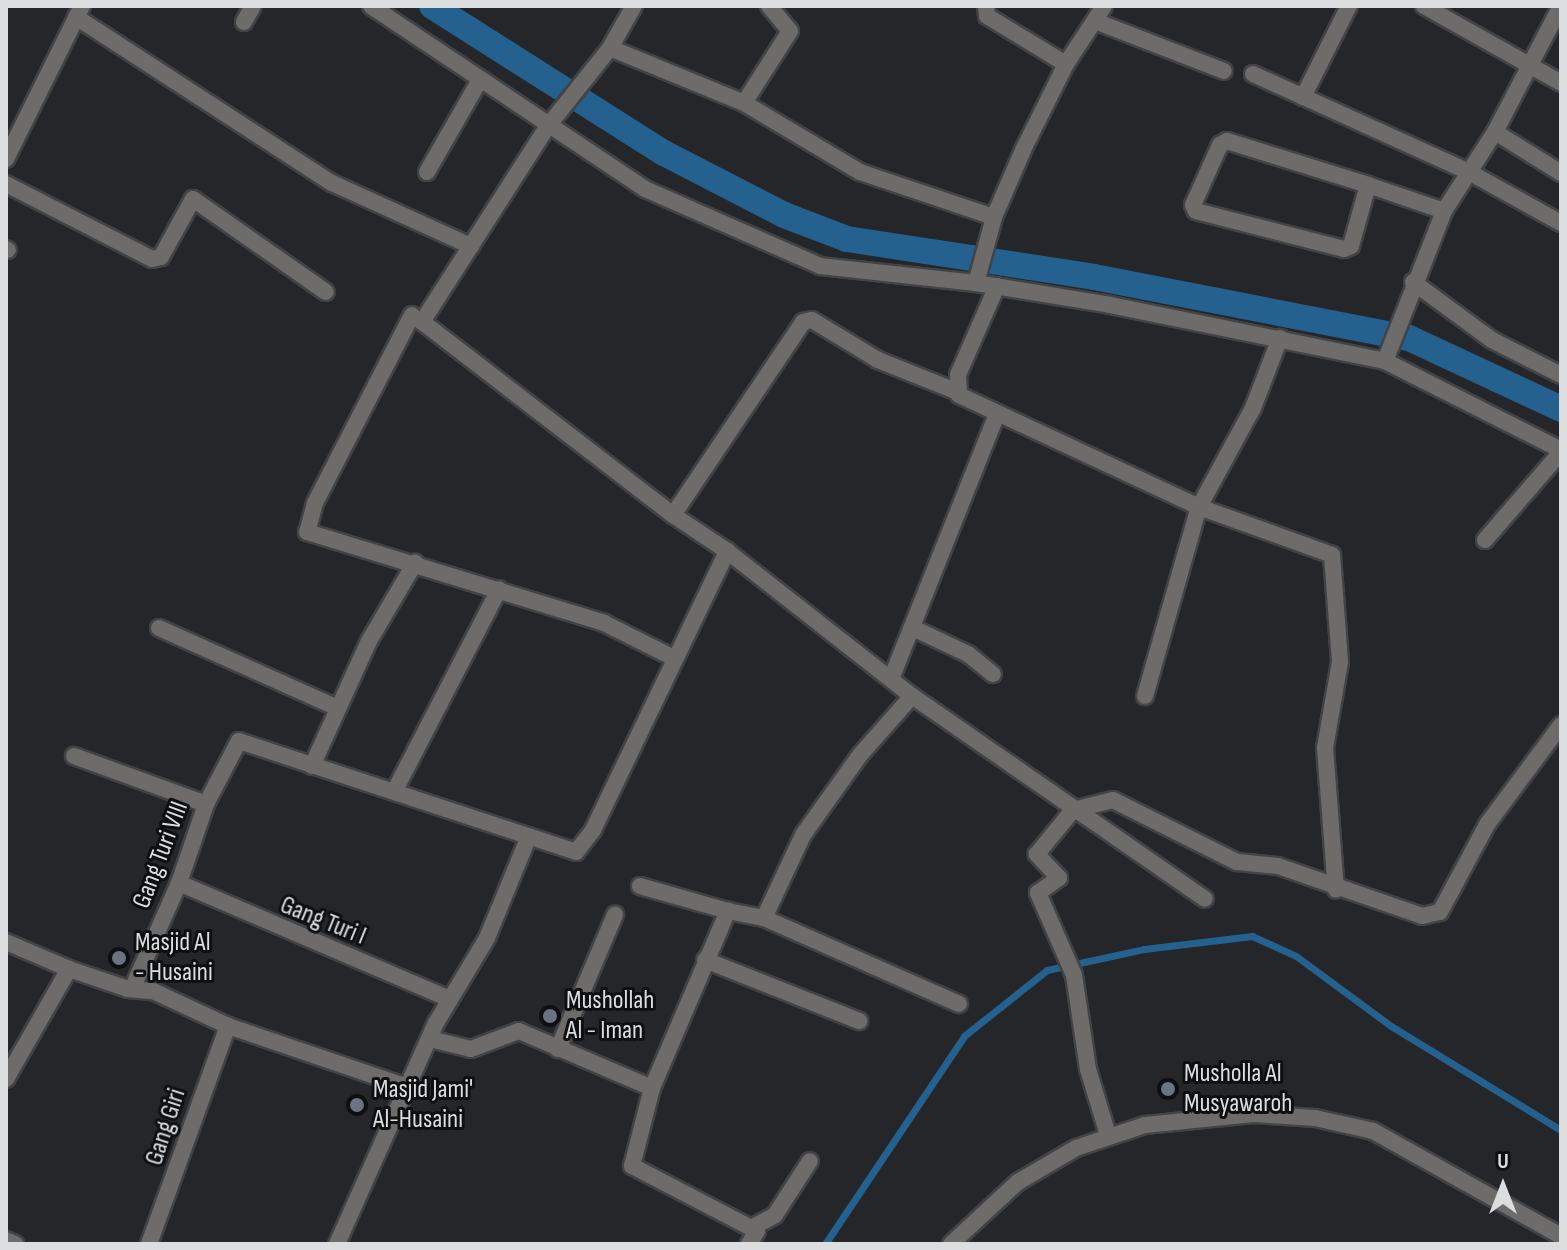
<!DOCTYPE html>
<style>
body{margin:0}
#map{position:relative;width:1567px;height:1250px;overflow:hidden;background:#242629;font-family:"Sofia Sans Condensed",sans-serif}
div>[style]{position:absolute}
.stream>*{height:7px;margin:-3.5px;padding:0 3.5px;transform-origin:3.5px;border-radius:3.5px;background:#24618e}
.canal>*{height:26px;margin:-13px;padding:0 13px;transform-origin:13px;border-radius:13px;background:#24618e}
.roads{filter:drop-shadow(2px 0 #414346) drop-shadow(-2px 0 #414346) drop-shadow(0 2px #414346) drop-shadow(0 -2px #414346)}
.street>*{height:16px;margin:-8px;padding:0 8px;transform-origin:8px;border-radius:8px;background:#6d6c6a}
.dots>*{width:22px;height:22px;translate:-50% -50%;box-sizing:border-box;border:4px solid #0e0f10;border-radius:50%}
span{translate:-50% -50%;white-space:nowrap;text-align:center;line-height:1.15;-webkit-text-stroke:6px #0e0f10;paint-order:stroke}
.street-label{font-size:26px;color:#dbdddf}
.poi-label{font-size:26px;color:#dbdddf}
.left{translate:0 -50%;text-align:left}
.frame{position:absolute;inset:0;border:8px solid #dbdddf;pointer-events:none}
.north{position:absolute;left:1463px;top:1146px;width:80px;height:80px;-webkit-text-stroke:6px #0e0f10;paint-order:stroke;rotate:0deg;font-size:22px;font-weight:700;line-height:32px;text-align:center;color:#dbdddf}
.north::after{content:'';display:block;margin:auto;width:28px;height:36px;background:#dbdddf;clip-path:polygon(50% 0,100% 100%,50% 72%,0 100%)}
</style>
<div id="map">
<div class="stream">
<div style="left:825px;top:1244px;width:250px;rotate:-56.2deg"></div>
<div style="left:964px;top:1036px;width:106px;rotate:-38.5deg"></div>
<div style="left:1047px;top:970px;width:99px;rotate:-12.2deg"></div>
<div style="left:1144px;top:949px;width:109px;rotate:-6.9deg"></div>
<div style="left:1252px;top:936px;width:48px;rotate:24.4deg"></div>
<div style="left:1296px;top:956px;width:118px;rotate:36.4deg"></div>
<div style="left:1391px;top:1026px;width:199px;rotate:31.5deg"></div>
</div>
<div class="canal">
<div style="left:432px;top:6px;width:275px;rotate:32.4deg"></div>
<div style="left:664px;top:153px;width:135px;rotate:27.3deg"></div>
<div style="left:784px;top:215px;width:67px;rotate:20.9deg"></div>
<div style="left:847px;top:239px;width:250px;rotate:8.7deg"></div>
<div style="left:1094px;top:277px;width:321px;rotate:11deg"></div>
<div style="left:1409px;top:338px;width:168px;rotate:25deg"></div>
</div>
<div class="roads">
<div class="street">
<div style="left:371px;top:6px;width:329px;rotate:33.7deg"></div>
<div style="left:645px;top:189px;width:191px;rotate:23.7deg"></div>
<div style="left:820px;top:266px;width:157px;rotate:6.2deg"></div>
<div style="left:976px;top:283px;width:136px;rotate:9.3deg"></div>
<div style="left:1110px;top:305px;width:281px;rotate:11.5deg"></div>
<div style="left:1385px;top:361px;width:197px;rotate:26.8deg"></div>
<div style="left:986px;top:6px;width:10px;rotate:84deg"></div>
<div style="left:987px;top:16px;width:92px;rotate:31.3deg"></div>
<div style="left:1424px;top:6px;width:157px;rotate:29.3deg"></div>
<div style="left:76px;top:17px;width:305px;rotate:33deg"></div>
<div style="left:332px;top:183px;width:153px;rotate:24.4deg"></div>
<div style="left:1095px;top:21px;width:138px;rotate:21.2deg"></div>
<div style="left:244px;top:22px;width:18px;rotate:-61deg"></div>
<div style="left:610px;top:48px;width:48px;rotate:-60.3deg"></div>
<div style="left:1253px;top:74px;width:237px;rotate:24.4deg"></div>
<div style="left:1469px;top:172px;width:105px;rotate:29deg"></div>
<div style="left:1303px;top:97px;width:102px;rotate:-63.2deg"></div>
<div style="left:744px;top:103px;width:135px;rotate:30.7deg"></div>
<div style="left:860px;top:172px;width:141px;rotate:18.6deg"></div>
<div style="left:1495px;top:132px;width:78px;rotate:31.8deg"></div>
<div style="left:6px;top:159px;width:171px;rotate:-63.6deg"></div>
<div style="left:427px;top:172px;width:106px;rotate:-60.1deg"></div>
<div style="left:6px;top:184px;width:164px;rotate:27.2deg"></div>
<div style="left:152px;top:259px;width:9px;rotate:-13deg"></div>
<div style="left:161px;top:257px;width:66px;rotate:-61.1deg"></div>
<div style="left:193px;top:199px;width:162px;rotate:35deg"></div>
<div style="left:1368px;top:185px;width:63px;rotate:105.6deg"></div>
<div style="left:1351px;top:246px;width:8px;rotate:157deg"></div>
<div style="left:1344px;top:249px;width:153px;rotate:-165.6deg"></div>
<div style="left:1196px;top:211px;width:7px;rotate:-117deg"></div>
<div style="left:1193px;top:205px;width:66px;rotate:-65.8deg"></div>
<div style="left:1220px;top:145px;width:8px;rotate:-30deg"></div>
<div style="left:1227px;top:141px;width:148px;rotate:17.3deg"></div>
<div style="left:1368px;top:185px;width:80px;rotate:18.9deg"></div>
<div style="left:6px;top:249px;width:2px;rotate:27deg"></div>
<div style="left:1413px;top:282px;width:98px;rotate:36.3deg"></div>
<div style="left:1492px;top:340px;width:77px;rotate:26.9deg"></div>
<div style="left:976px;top:283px;width:68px;rotate:-74.7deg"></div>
<div style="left:994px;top:217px;width:75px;rotate:-66.5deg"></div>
<div style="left:1024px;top:148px;width:94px;rotate:-63.4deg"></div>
<div style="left:1066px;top:64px;width:69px;rotate:-56.8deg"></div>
<div style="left:997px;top:286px;width:97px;rotate:113.7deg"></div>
<div style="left:958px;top:375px;width:20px;rotate:87deg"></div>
<div style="left:959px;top:395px;width:265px;rotate:25deg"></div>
<div style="left:1199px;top:507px;width:113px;rotate:-61.4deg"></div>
<div style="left:1253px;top:408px;width:75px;rotate:-68.9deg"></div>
<div style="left:412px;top:315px;width:212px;rotate:117.3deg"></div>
<div style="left:315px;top:503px;width:30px;rotate:105deg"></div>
<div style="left:307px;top:532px;width:311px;rotate:17deg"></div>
<div style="left:604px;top:623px;width:76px;rotate:26.6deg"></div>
<div style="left:1385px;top:361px;width:161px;rotate:-68.5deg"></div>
<div style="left:1444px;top:211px;width:94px;rotate:-57.2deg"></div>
<div style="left:1495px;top:132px;width:142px;rotate:-62.4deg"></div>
<div style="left:673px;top:515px;width:317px;rotate:-142.4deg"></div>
<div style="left:422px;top:322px;width:233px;rotate:-57.3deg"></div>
<div style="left:548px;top:126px;width:100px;rotate:-51.5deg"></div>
<div style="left:610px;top:48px;width:145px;rotate:22.3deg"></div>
<div style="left:744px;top:103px;width:85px;rotate:-57.4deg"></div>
<div style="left:790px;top:31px;width:33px;rotate:-130deg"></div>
<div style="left:1485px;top:540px;width:116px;rotate:-49.2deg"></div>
<div style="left:727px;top:551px;width:235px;rotate:38.1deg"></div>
<div style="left:912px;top:696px;width:356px;rotate:34.7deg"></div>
<div style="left:159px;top:628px;width:194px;rotate:24.1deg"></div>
<div style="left:915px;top:629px;width:59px;rotate:25.3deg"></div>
<div style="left:968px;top:654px;width:32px;rotate:39deg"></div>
<div style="left:891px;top:679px;width:285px;rotate:-68.2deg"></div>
<div style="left:1145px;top:696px;width:197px;rotate:-74.1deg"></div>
<div style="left:1199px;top:507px;width:141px;rotate:19.8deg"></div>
<div style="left:1332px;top:555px;width:107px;rotate:85.7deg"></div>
<div style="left:1340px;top:662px;width:87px;rotate:99.9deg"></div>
<div style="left:1325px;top:748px;width:142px;rotate:85.6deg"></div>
<div style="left:74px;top:756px;width:140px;rotate:20deg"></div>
<div style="left:312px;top:766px;width:137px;rotate:-65.5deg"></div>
<div style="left:369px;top:641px;width:91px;rotate:-59.5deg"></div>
<div style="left:395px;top:790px;width:226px;rotate:-62.6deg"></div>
<div style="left:179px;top:883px;width:295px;rotate:23.2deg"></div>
<div style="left:640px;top:886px;width:91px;rotate:15.9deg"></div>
<div style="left:764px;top:918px;width:92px;rotate:-64.8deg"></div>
<div style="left:803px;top:835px;width:98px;rotate:-54.5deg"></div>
<div style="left:860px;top:755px;width:79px;rotate:-48.6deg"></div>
<div style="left:6px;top:942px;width:69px;rotate:23.2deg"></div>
<div style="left:69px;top:969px;width:62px;rotate:18.7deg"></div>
<div style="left:128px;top:989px;width:25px;rotate:5deg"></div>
<div style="left:153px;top:991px;width:83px;rotate:25deg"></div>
<div style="left:228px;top:1026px;width:192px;rotate:18.8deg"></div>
<div style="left:705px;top:960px;width:166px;rotate:21.6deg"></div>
<div style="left:132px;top:989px;width:116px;rotate:-66.1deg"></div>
<div style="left:179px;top:883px;width:83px;rotate:-71.1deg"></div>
<div style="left:206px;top:804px;width:71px;rotate:-62.4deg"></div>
<div style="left:239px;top:741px;width:355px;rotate:18.2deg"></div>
<div style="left:576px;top:852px;width:28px;rotate:-52deg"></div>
<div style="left:593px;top:830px;width:310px;rotate:-64.3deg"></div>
<div style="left:727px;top:551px;width:65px;rotate:-146.3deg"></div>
<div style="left:673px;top:515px;width:233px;rotate:-56deg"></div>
<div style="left:803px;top:322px;width:9px;rotate:-13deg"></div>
<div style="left:812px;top:320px;width:77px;rotate:31.2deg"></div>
<div style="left:878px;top:360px;width:86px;rotate:21.8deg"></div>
<div style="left:430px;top:1039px;width:42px;rotate:13.7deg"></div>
<div style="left:471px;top:1049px;width:51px;rotate:-20.6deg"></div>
<div style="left:519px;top:1031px;width:145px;rotate:23.2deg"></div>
<div style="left:558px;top:1049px;width:146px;rotate:-67deg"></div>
<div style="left:6px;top:1079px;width:127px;rotate:-60.2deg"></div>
<div style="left:1108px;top:1135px;width:69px;rotate:-106.9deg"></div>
<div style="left:1088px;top:1069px;width:95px;rotate:-98.5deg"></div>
<div style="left:1074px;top:975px;width:90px;rotate:-113.7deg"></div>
<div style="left:1038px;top:893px;width:26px;rotate:-36deg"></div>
<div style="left:1059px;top:878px;width:33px;rotate:-133deg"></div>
<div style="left:1037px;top:854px;width:57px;rotate:-50.7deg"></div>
<div style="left:1073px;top:810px;width:41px;rotate:-14deg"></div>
<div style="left:1113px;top:800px;width:139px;rotate:26.6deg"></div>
<div style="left:1237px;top:862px;width:41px;rotate:5.6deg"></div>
<div style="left:1278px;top:866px;width:152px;rotate:19.1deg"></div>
<div style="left:1422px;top:916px;width:18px;rotate:-13deg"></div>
<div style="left:1440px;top:912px;width:101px;rotate:-61.7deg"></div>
<div style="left:1488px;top:823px;width:122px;rotate:-53.3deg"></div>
<div style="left:751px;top:1228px;width:27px;rotate:-28deg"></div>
<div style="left:775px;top:1215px;width:64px;rotate:-57.1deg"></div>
<div style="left:6px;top:1240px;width:10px;rotate:24deg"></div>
<div style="left:149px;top:1244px;width:232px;rotate:-70.1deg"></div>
<div style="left:337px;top:1244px;width:242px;rotate:-65.9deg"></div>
<div style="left:436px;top:1023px;width:99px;rotate:-59deg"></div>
<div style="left:487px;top:938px;width:110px;rotate:-67.6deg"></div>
<div style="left:749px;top:1244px;width:15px;rotate:-58deg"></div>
<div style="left:757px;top:1231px;width:141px;rotate:-152.5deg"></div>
<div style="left:632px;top:1166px;width:81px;rotate:-75.6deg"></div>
<div style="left:652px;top:1088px;width:193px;rotate:-66.8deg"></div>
<div style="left:728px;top:911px;width:37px;rotate:11deg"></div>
<div style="left:764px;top:918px;width:213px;rotate:23.8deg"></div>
<div style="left:951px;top:1244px;width:91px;rotate:-42.8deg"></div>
<div style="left:1018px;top:1182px;width:67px;rotate:-30.4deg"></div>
<div style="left:1076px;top:1148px;width:73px;rotate:-18.4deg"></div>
<div style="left:1145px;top:1125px;width:109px;rotate:-5.8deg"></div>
<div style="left:1253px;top:1114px;width:62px;rotate:3.7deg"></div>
<div style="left:1315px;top:1118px;width:59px;rotate:12.6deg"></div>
<div style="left:1373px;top:1131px;width:215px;rotate:29.2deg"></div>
</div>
</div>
<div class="dots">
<div style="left:119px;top:958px;background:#6b7280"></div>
<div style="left:550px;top:1016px;background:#6b7280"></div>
<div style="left:1168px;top:1089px;background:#6b7280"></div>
<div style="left:357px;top:1105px;background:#6b7280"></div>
</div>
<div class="street-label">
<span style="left:161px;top:855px;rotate:-69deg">Gang Turi VIII</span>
<span style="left:323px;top:921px;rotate:22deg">Gang Turi I</span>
<span style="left:166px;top:1127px;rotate:-72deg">Gang Giri</span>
</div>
<div class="poi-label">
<span class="left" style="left:135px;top:958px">Masjid Al<br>- Husaini</span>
<span class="left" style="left:566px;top:1016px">Mushollah<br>Al - Iman</span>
<span class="left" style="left:1184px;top:1089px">Musholla Al<br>Musyawaroh</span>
<span class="left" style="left:373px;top:1105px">Masjid Jami'<br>Al-Husaini</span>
</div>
<div class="frame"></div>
<div class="north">U</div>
</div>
